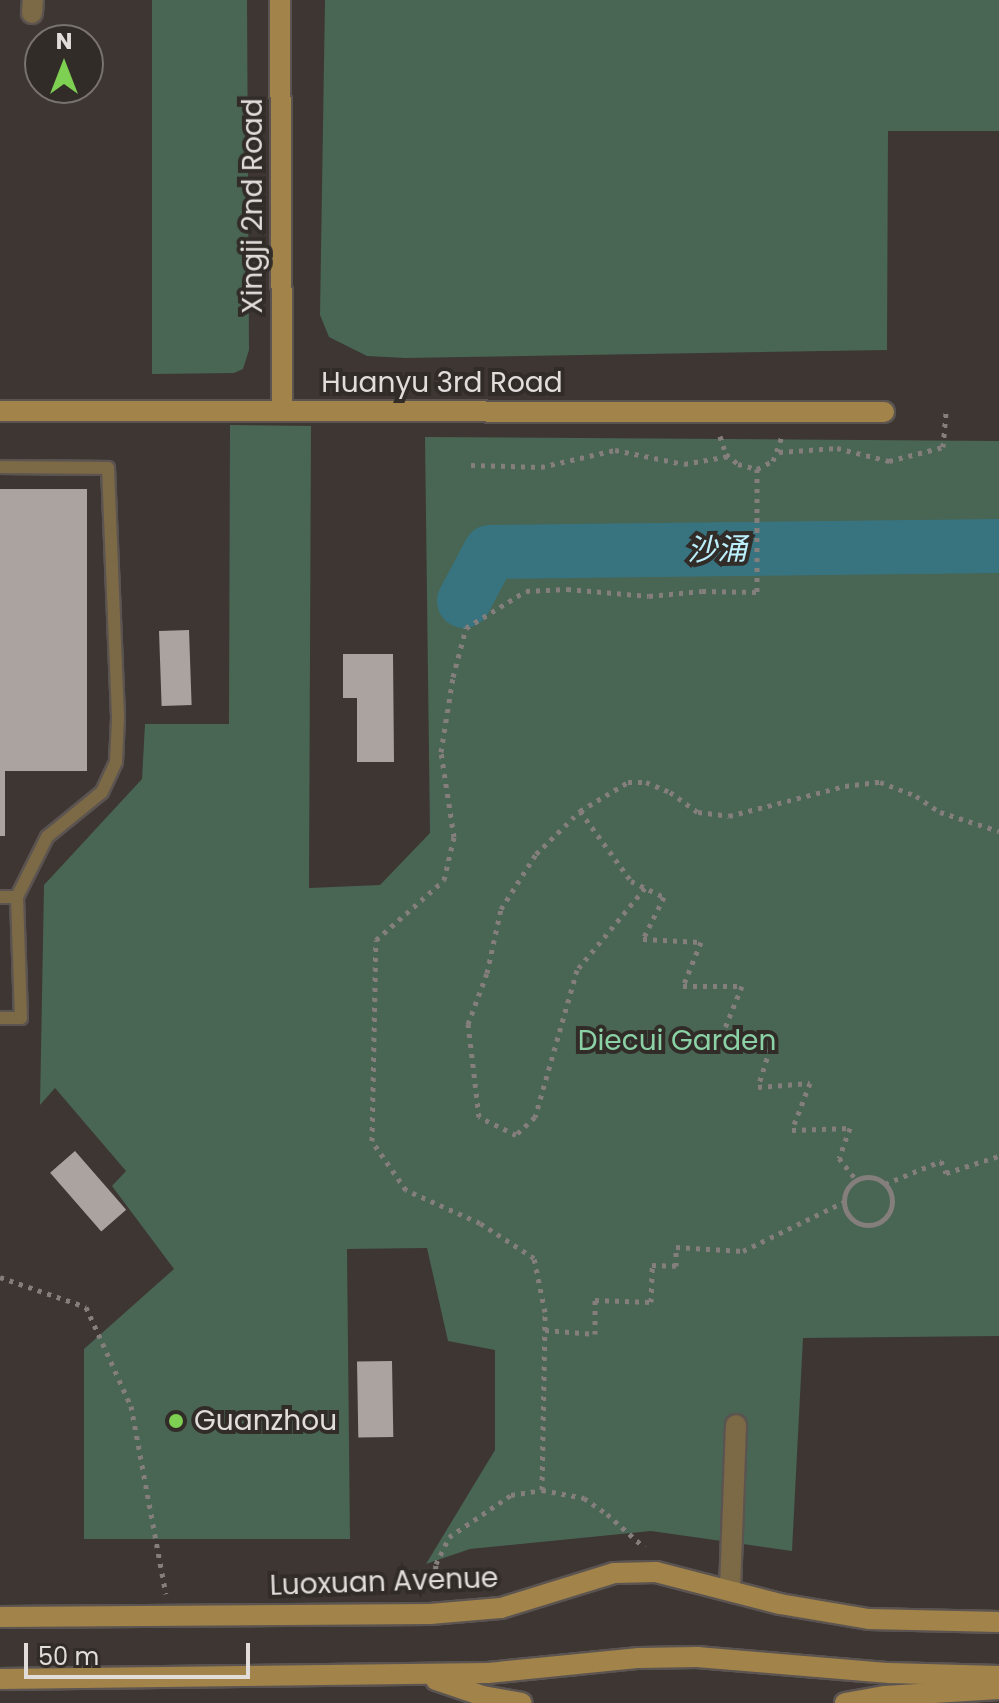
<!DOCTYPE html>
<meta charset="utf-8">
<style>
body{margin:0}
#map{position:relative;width:999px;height:1703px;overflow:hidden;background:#3d3633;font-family:Poppins,"Noto Sans SC",sans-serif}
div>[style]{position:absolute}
.green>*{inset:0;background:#496553}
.river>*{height:54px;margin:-27px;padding:0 27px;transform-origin:27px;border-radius:27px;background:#387480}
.building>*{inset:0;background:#aba39f;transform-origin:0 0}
.path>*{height:5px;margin-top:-2.5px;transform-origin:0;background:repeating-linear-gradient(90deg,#847e7c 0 4px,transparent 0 10px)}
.path>.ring{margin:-2.5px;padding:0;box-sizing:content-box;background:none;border:5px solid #847e7c;border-radius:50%}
.roads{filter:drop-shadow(2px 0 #5b5451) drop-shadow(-2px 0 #5b5451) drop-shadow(0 2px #5b5451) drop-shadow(0 -2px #5b5451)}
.lane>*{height:12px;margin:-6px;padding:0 6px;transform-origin:6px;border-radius:6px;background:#7c6946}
.street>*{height:20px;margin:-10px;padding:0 10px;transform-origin:10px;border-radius:10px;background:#7c6946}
.secondary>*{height:20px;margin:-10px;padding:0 10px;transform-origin:10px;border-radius:10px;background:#a2844a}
.dots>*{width:22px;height:22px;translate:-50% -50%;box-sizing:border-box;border:4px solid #322c29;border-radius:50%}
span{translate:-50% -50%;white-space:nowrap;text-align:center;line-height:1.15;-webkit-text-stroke:8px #322c29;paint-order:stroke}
.street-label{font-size:28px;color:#e2dddb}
.park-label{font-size:28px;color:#8bd1a6}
.poi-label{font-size:28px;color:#e2dddb}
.left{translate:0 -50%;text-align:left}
.water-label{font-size:30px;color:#baeffb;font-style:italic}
.north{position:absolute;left:24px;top:24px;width:80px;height:80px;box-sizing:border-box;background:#322c29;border:2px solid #787370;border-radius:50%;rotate:0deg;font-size:22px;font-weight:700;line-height:32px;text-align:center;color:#e2dddb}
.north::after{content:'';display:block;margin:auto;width:28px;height:36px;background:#7ed053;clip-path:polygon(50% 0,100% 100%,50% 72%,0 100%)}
.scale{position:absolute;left:24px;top:1643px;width:226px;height:36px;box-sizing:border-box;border:4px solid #e2dddb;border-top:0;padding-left:10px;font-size:24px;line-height:28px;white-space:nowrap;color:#e2dddb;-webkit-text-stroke:6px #322c29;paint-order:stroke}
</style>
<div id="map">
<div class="green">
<div style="clip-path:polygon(152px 0,247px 0,249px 350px,243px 369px,234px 373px,152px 374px)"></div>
<div style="clip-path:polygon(325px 0,999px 0,999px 131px,888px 131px,887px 350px,405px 358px,367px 356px,329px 337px,320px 315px)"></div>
<div style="clip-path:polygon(230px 425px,311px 426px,309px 888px,380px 885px,430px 833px,425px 437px,999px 441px,999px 1336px,803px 1338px,792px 1551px,651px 1531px,470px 1549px,426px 1564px,495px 1450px,495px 1350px,448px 1341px,427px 1248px,347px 1249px,350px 1539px,84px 1539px,84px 1349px,174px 1269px,112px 1186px,126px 1171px,55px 1088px,40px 1105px,44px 885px,142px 779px,145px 724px,229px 724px)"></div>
</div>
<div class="river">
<div style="left:464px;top:601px;width:55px;rotate:-62deg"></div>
<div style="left:490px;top:552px;width:509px;rotate:-0.68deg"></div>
</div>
<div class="building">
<div style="clip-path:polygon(0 489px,87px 489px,87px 771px,5px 771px,5px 836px,0 836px)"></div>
<div style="left:189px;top:630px;width:75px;height:30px;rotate:88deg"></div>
<div style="clip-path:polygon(343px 654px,393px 654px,394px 762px,357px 762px,357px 698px,343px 698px)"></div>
<div style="left:75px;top:1151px;width:78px;height:33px;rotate:49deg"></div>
<div style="left:392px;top:1361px;width:76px;height:35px;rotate:89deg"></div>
</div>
<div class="path">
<div style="left:720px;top:436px;width:19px;rotate:72deg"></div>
<div style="left:726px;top:454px;width:16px;rotate:40deg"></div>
<div style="left:738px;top:464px;width:20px;rotate:15deg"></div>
<div style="left:757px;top:469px;width:18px;rotate:-27deg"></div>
<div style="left:773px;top:461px;width:29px;rotate:-70deg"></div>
<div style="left:779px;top:452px;width:58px;rotate:-3.9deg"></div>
<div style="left:837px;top:448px;width:54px;rotate:14deg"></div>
<div style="left:889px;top:461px;width:56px;rotate:-14.5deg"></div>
<div style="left:943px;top:447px;width:35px;rotate:-85deg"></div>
<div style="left:471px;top:465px;width:70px;rotate:1.6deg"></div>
<div style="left:541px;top:467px;width:76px;rotate:-12.9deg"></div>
<div style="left:615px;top:450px;width:70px;rotate:11.5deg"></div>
<div style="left:684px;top:464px;width:46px;rotate:-10.1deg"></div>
<div style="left:580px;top:811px;width:87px;rotate:53.9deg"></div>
<div style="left:631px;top:881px;width:37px;rotate:26deg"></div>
<div style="left:664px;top:897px;width:47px;rotate:116.6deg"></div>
<div style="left:643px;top:939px;width:58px;rotate:3deg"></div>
<div style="left:701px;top:942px;width:48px;rotate:112.2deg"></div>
<div style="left:683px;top:986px;width:59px"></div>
<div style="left:742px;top:986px;width:53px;rotate:112.2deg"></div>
<div style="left:722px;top:1035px;width:51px;rotate:4.5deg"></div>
<div style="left:773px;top:1039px;width:50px;rotate:107.4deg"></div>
<div style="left:758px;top:1087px;width:52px;rotate:-4.4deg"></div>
<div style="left:810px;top:1083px;width:50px;rotate:111deg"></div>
<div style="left:792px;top:1130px;width:58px;rotate:-2deg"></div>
<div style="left:850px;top:1128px;width:32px;rotate:110deg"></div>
<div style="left:839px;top:1158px;width:28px;rotate:52deg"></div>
<div style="left:645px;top:888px;width:107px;rotate:129.7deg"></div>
<div style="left:577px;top:970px;width:153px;rotate:105.9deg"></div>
<div style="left:535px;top:1117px;width:26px;rotate:137deg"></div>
<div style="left:516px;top:1135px;width:41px;rotate:-154.1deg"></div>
<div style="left:479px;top:1117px;width:94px;rotate:-96.7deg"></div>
<div style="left:468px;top:1024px;width:54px;rotate:-69.6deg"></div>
<div style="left:487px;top:973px;width:66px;rotate:-77.7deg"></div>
<div style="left:501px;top:909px;width:65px;rotate:-57.5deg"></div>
<div style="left:536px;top:854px;width:62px;rotate:-44.3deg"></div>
<div style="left:580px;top:811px;width:56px;rotate:-31.1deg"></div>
<div style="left:628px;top:782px;width:18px"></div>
<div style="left:646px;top:782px;width:26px;rotate:23deg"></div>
<div style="left:670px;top:792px;width:34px;rotate:36deg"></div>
<div style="left:698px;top:812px;width:31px;rotate:7deg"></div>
<div style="left:729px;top:816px;width:120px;rotate:-14.5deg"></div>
<div style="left:845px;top:786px;width:35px;rotate:-7deg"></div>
<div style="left:880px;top:782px;width:39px;rotate:21deg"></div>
<div style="left:916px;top:796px;width:29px;rotate:34deg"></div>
<div style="left:940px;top:812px;width:62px;rotate:17.9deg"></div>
<div class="ring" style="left:844px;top:1177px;width:43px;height:43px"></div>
<div style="left:885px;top:1184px;width:61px;rotate:-22.3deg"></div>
<div style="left:941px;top:1161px;width:13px;rotate:67deg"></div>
<div style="left:946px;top:1173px;width:56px;rotate:-17.8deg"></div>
<div style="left:0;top:1277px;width:91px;rotate:19.2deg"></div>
<div style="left:86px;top:1307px;width:109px;rotate:65.6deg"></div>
<div style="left:131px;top:1406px;width:191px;rotate:79.5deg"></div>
<div style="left:545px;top:1330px;width:50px;rotate:4.6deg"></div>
<div style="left:595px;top:1334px;width:34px;rotate:-90deg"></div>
<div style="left:595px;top:1300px;width:56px;rotate:2deg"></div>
<div style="left:651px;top:1302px;width:37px;rotate:-88deg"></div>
<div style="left:652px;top:1265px;width:24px;rotate:2deg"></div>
<div style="left:676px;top:1266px;width:19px;rotate:-90deg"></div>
<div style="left:676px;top:1247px;width:67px;rotate:3.4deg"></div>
<div style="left:743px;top:1251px;width:112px;rotate:-25.9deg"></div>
<div style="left:542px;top:1490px;width:178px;rotate:-89deg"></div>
<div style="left:545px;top:1312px;width:55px;rotate:-101.5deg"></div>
<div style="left:534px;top:1258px;width:64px;rotate:-147.1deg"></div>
<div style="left:480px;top:1223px;width:81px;rotate:-156deg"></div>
<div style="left:406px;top:1190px;width:60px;rotate:-124.8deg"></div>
<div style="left:372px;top:1141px;width:201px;rotate:-88.9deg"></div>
<div style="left:376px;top:940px;width:91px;rotate:-41.4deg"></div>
<div style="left:444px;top:880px;width:44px;rotate:-76.9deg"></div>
<div style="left:454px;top:837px;width:86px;rotate:-98.7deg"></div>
<div style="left:441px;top:752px;width:76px;rotate:-80.9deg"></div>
<div style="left:453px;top:677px;width:51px;rotate:-75.1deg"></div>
<div style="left:466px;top:628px;width:70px;rotate:-31.7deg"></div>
<div style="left:526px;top:591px;width:41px;rotate:-2.8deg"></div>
<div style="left:567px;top:589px;width:82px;rotate:4.9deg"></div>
<div style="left:649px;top:596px;width:53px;rotate:-5.4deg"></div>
<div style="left:702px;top:591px;width:55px;rotate:1deg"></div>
<div style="left:757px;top:592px;width:123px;rotate:-90deg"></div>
<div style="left:433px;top:1589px;width:25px;rotate:-83deg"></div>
<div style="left:436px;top:1564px;width:30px;rotate:-64deg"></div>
<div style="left:449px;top:1537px;width:75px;rotate:-34.1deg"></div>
<div style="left:511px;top:1495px;width:31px;rotate:-9deg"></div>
<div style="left:542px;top:1490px;width:43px;rotate:10.8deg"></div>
<div style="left:584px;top:1498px;width:28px;rotate:35deg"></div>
<div style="left:607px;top:1514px;width:50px;rotate:41.7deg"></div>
</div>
<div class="roads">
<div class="lane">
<div style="left:0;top:467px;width:108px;rotate:0.5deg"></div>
<div style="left:108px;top:468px;width:250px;rotate:87.7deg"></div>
<div style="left:118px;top:718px;width:44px;rotate:92.6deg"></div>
<div style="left:116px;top:762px;width:33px;rotate:115deg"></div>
<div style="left:102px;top:792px;width:71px;rotate:140.7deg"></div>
<div style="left:47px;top:837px;width:67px;rotate:116.6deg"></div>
<div style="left:17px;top:897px;width:121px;rotate:88.1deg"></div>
<div style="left:21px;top:1018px;width:21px;rotate:180deg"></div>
<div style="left:0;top:897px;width:17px"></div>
</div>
<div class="street">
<div style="left:32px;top:13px;width:13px;rotate:-86deg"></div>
<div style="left:730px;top:1589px;width:164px;rotate:-87.9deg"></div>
</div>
<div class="secondary">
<div style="left:280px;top:0;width:411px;rotate:89.7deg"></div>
<div style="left:0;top:411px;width:884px;rotate:0.06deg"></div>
<div style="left:0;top:1617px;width:430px;rotate:-0.4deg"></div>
<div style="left:430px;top:1614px;width:71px;rotate:-4.8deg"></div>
<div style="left:501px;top:1608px;width:118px;rotate:-17.2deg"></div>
<div style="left:614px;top:1573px;width:42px;rotate:-1.4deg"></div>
<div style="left:656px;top:1572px;width:128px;rotate:14.5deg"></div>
<div style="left:780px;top:1604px;width:90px;rotate:9.6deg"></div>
<div style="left:869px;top:1619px;width:130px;rotate:1.3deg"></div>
<div style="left:0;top:1679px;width:488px;rotate:-0.7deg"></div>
<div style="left:488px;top:1673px;width:152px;rotate:-5.7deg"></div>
<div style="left:639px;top:1658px;width:58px;rotate:-1deg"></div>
<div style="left:697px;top:1657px;width:193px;rotate:4.8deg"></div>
<div style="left:889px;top:1673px;width:110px;rotate:1.6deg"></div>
<div style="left:436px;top:1680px;width:50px;rotate:18.8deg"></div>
<div style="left:483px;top:1696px;width:39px;rotate:10deg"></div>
<div style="left:845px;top:1703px;width:41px;rotate:-9.9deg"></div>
<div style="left:885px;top:1696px;width:114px;rotate:-3.5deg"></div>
</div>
</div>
<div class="dots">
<div style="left:176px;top:1421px;background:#7ed053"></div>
</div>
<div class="street-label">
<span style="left:253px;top:206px;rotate:-90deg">Xingji 2nd Road</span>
<span style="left:442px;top:383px">Huanyu 3rd Road</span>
<span style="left:384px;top:1582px;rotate:-2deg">Luoxuan Avenue</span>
</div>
<div class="park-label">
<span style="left:677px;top:1041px">Diecui Garden</span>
</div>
<div class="poi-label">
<span class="left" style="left:194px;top:1421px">Guanzhou</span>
</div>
<div class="water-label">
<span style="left:717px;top:550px;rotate:-1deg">沙涌</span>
</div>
<div class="north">N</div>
<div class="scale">50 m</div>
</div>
